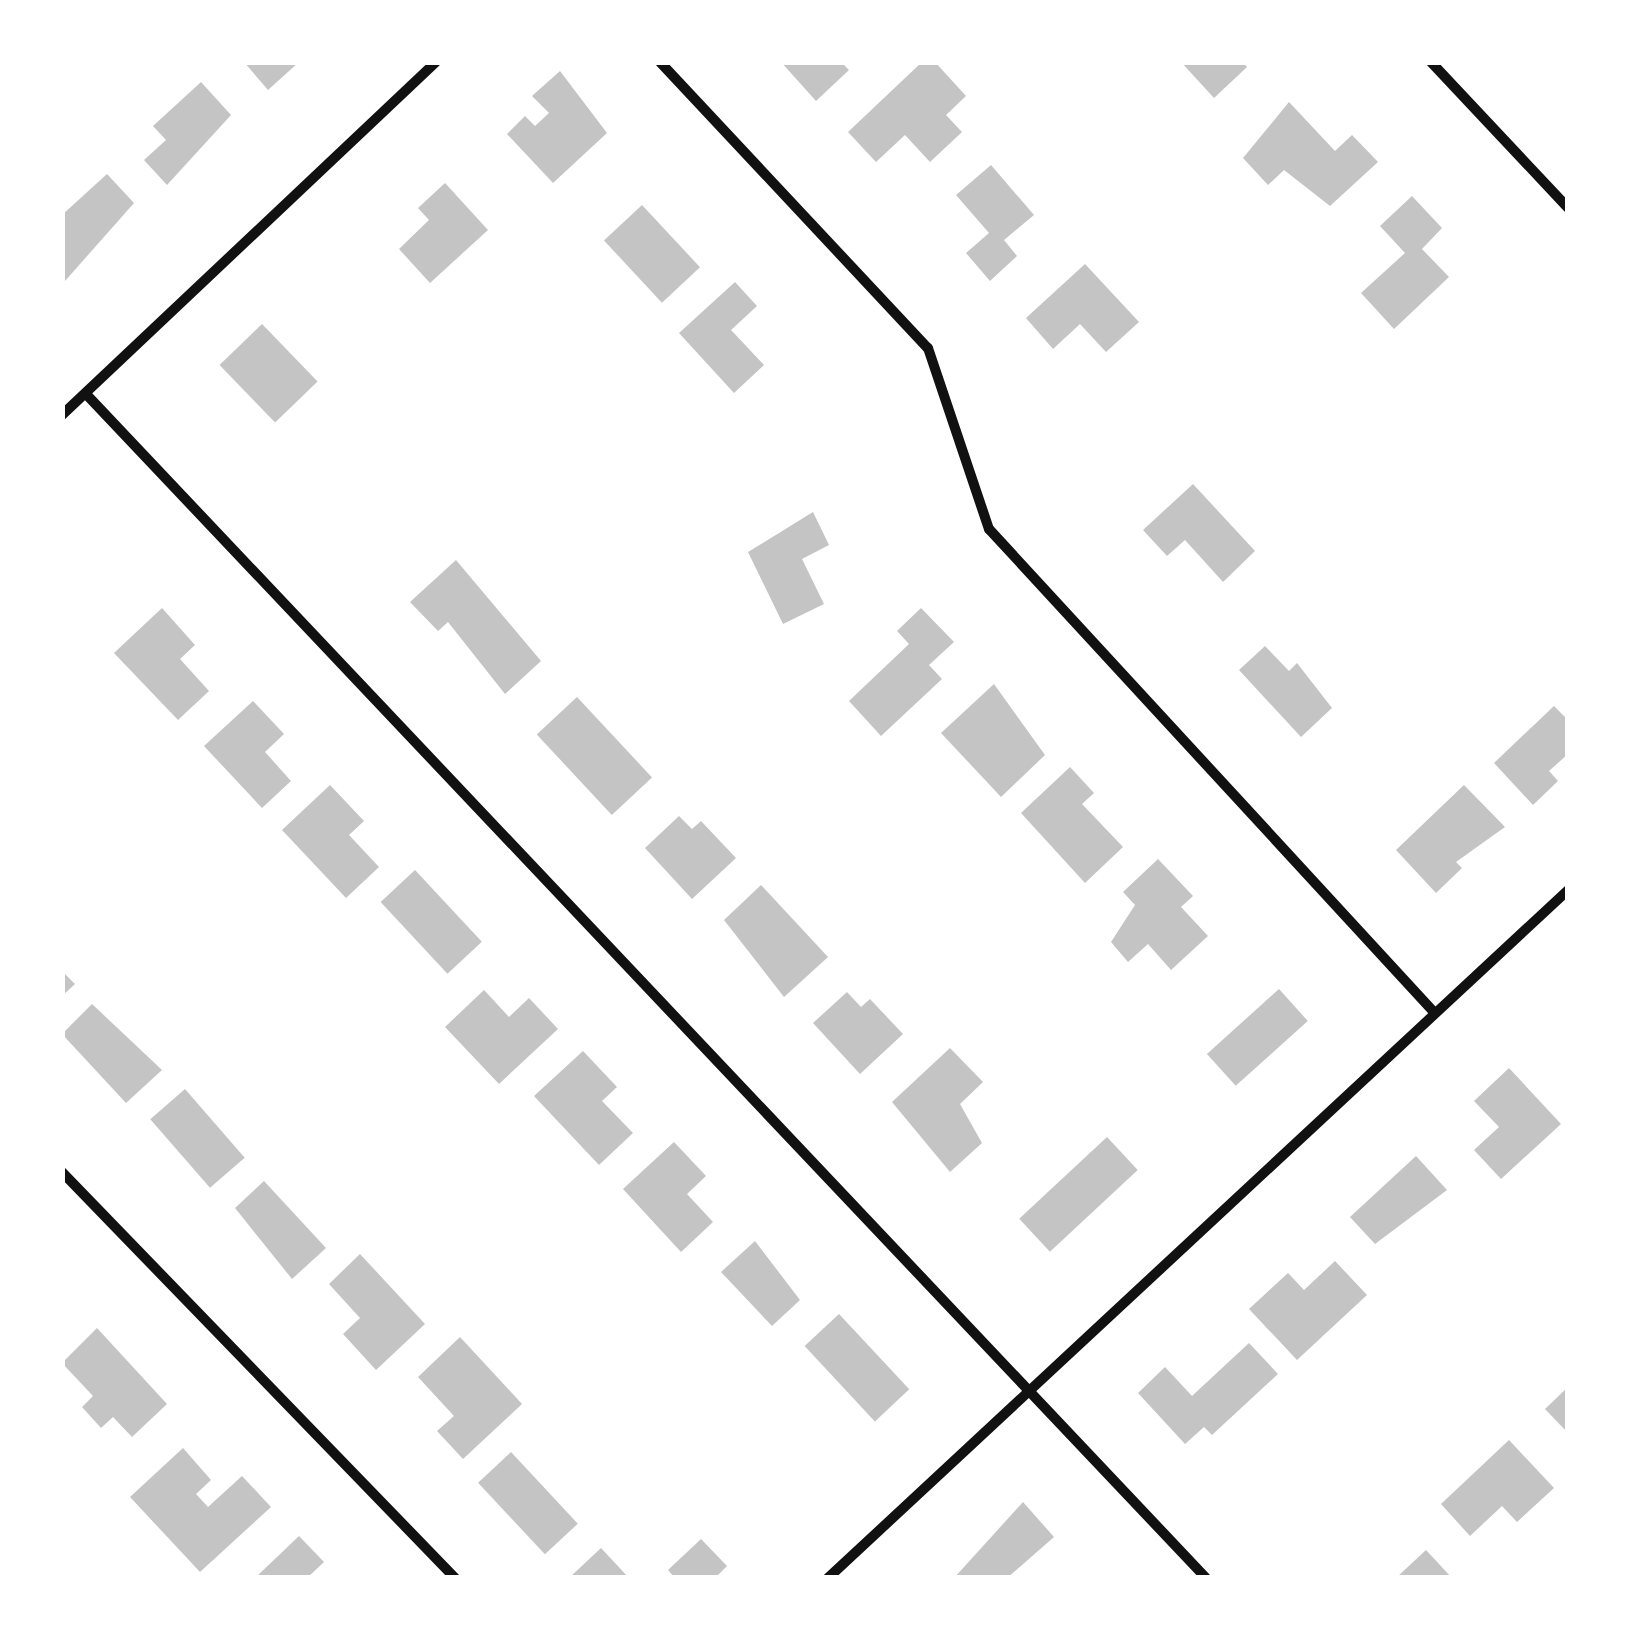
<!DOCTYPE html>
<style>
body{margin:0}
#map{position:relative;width:1630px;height:1640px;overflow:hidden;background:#fff;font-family:Helvetica,sans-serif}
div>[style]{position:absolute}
.building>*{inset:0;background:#c4c4c4;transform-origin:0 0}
.minor>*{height:10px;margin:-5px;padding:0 5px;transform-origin:5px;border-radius:5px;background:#111}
span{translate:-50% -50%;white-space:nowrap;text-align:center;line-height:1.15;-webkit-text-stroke:8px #fff;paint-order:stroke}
.frame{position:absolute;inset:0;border:65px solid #fff;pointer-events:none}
</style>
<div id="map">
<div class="building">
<div style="clip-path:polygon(244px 62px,299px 62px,268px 90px)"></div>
<div style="clip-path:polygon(781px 62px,841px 62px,849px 70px,816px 101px)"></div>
<div style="clip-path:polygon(922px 62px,935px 62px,966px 96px,946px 115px,962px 132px,930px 162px,905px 135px,876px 162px,848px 132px)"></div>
<div style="clip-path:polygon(1181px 62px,1243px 62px,1247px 67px,1214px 98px)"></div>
<div style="clip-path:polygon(560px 71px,607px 133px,553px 183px,507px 134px,525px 116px,535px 126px,549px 113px,532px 96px)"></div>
<div style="clip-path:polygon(201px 82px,231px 115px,167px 185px,144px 160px,166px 140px,153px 126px)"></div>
<div style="clip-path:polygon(1289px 102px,1335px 151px,1352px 135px,1378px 162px,1330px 206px,1284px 170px,1268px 185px,1243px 158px)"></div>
<div style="clip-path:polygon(991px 165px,1034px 215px,1004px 240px,1017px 256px,990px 281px,966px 253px,989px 233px,956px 195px)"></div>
<div style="clip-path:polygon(107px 174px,134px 203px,65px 281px,62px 215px)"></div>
<div style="clip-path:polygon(445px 183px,488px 230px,430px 283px,399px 249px,429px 220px,418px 208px)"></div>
<div style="clip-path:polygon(1412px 196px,1442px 228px,1422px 249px,1449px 277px,1394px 329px,1361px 293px,1405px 253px,1380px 226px)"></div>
<div style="left:642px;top:205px;width:85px;height:52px;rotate:47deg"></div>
<div style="clip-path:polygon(1085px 264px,1139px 322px,1106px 352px,1080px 324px,1053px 349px,1026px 318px)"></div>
<div style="clip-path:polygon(735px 282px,757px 306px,731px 330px,764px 365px,734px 393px,679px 333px)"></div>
<div style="left:262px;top:324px;width:80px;height:59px;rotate:46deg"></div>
<div style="clip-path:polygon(1193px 484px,1255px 551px,1223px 582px,1185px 540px,1167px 556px,1143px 530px)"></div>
<div style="clip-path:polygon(813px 512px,829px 545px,802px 559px,824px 604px,783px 624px,748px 552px)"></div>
<div style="clip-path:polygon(456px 560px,541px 661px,505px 694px,448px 622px,438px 631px,410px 602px)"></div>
<div style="clip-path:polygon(162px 608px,195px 645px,180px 659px,209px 691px,178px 720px,114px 653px)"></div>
<div style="clip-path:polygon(921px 608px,954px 642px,929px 665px,942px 679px,881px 736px,849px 701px,909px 644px,897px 631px)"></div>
<div style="clip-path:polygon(1265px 646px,1289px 671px,1297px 663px,1332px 708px,1301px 737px,1239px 670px)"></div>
<div style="clip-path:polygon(994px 684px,1045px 755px,1001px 797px,941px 733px)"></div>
<div style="left:577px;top:697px;width:110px;height:55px;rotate:47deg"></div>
<div style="clip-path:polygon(253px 701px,284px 734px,265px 752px,291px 781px,262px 808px,204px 746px)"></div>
<div style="clip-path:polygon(1554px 706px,1568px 720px,1568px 754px,1549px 771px,1558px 781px,1533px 805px,1494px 763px)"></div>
<div style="clip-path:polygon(1070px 767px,1094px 793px,1082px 804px,1123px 847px,1085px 883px,1021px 813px)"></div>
<div style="clip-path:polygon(330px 785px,364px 821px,349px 835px,379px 867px,346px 898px,282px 830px)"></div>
<div style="clip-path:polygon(1464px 785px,1505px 827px,1456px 862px,1462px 868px,1436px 893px,1396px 850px)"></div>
<div style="clip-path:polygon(679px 816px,692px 829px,701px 821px,736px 858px,692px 899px,645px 848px)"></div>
<div style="clip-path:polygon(1158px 859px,1193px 896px,1181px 907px,1208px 936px,1171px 970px,1148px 944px,1128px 962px,1111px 942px,1135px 905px,1123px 892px)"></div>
<div style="left:415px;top:870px;width:98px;height:47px;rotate:47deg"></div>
<div style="clip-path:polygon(761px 885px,828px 957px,784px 997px,724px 920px)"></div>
<div style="clip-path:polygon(62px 971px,75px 984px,62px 996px)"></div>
<div style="left:1279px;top:989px;width:43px;height:97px;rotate:48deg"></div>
<div style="clip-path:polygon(484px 990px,509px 1017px,529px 998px,558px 1029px,499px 1084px,445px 1027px)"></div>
<div style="clip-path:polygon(847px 992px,861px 1007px,870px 999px,903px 1034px,860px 1074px,813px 1023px)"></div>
<div style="clip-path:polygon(92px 1004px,162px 1070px,126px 1103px,62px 1034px)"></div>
<div style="clip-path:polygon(950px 1048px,983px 1082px,960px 1104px,982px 1143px,950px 1172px,892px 1102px)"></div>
<div style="clip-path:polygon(583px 1051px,617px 1087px,602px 1101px,633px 1133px,599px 1165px,534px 1096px)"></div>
<div style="clip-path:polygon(1509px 1068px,1561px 1124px,1501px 1179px,1474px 1150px,1499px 1127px,1474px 1101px)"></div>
<div style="left:185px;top:1089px;width:91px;height:46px;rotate:49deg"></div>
<div style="left:1107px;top:1137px;width:45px;height:120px;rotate:47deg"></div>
<div style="clip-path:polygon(674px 1142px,706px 1176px,687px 1194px,713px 1222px,681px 1252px,623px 1189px)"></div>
<div style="clip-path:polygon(1416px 1156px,1447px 1190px,1375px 1244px,1350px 1217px)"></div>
<div style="clip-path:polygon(264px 1181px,326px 1248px,292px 1279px,235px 1208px)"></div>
<div style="clip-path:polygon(755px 1241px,800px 1300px,772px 1326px,721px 1272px)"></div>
<div style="clip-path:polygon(360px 1254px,425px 1324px,376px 1370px,343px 1334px,360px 1318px,329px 1284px)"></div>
<div style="clip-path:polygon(1335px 1261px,1367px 1295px,1297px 1360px,1249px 1309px,1288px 1273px,1304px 1290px)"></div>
<div style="left:839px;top:1314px;width:103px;height:47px;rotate:47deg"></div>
<div style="clip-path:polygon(97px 1328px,167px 1404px,132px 1437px,113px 1417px,101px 1428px,82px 1407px,93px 1396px,62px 1363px)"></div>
<div style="clip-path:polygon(460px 1337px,522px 1404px,463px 1459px,437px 1431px,454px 1416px,418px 1377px)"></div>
<div style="clip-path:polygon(1249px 1343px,1278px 1374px,1212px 1435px,1204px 1427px,1185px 1444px,1138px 1393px,1165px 1367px,1192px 1396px)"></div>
<div style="clip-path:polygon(1568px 1387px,1568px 1433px,1545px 1409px)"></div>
<div style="clip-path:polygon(1509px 1440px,1554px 1488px,1517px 1522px,1502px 1506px,1470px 1536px,1441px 1504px)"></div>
<div style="clip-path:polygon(183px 1448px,211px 1480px,196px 1494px,208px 1507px,242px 1476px,271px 1507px,200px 1572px,130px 1497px)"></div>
<div style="left:511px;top:1452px;width:98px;height:45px;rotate:47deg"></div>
<div style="clip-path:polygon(1023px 1502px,1054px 1537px,1007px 1578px,954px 1578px)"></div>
<div style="clip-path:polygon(299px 1536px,324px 1562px,307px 1578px,255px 1578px)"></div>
<div style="clip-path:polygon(701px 1539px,727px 1566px,715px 1578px,675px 1578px,668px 1570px)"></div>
<div style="clip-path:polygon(601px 1548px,629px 1578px,569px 1578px)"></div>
<div style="clip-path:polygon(1426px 1550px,1452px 1578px,1396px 1578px)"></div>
</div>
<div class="minor">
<div style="left:660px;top:62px;width:392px;rotate:46.9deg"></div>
<div style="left:928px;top:348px;width:191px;rotate:71.4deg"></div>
<div style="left:989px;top:529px;width:654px;rotate:47.35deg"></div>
<div style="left:1431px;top:62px;width:200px;rotate:46.8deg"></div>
<div style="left:86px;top:394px;width:1630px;rotate:46.59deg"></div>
<div style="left:62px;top:415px;width:514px;rotate:-43.35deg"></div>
<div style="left:62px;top:1172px;width:565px;rotate:45.93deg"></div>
<div style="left:828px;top:1578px;width:1010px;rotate:-42.91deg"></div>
</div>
<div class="frame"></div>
</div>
